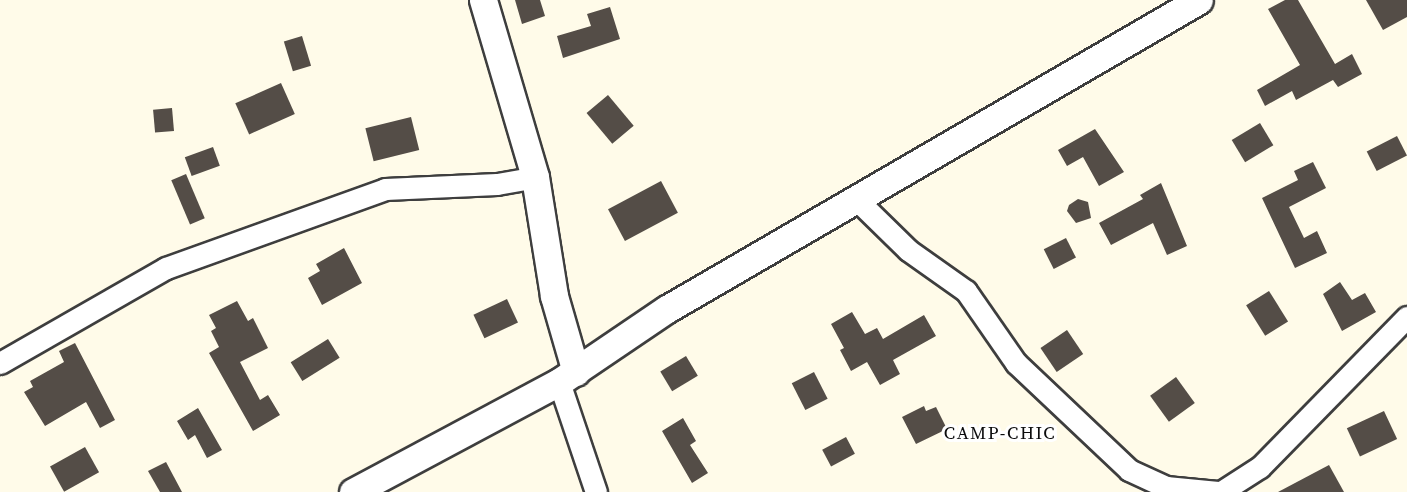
<!DOCTYPE html>
<style>
body{margin:0}
#map{position:relative;width:1407px;height:492px;overflow:hidden;background:#fffbe9;font-family:"Source Serif 4",serif}
div>[style]{position:absolute}
.building>*{inset:0;background:#544d47;transform-origin:0 0}
.roads{filter:drop-shadow(2px 0 #3e3e3e) drop-shadow(-2px 0 #3e3e3e) drop-shadow(0 2px #3e3e3e) drop-shadow(0 -2px #3e3e3e)}
.minor>*{height:21px;margin:-10.5px;padding:0 10.5px;transform-origin:10.5px;border-radius:10.5px;background:#fff}
.tertiary>*{height:27px;margin:-13.5px;padding:0 13.5px;transform-origin:13.5px;border-radius:13.5px;background:#fff}
span{translate:-50% -50%;white-space:nowrap;text-align:center;line-height:1.15;-webkit-text-stroke:6px #fff;paint-order:stroke}
.neighbourhood-label{font-size:18px;color:#0b0b0b;letter-spacing:1.5px}
</style>
<div id="map">
<div class="building">
<div style="clip-path:polygon(515px 0,540px 0,545px 16px,522px 24px)"></div>
<div style="clip-path:polygon(1285px 0,1298px 0,1335px 64px,1352px 54px,1362px 74px,1338px 87px,1333px 80px,1296px 100px,1292px 91px,1265px 106px,1257px 90px,1300px 65px,1268px 9px)"></div>
<div style="clip-path:polygon(1366px 0,1407px 0,1407px 17px,1383px 30px)"></div>
<div style="clip-path:polygon(610px 7px,620px 39px,563px 58px,557px 36px,591px 26px,587px 14px)"></div>
<div style="left:302px;top:36px;width:31px;height:19px;rotate:73deg"></div>
<div style="left:281px;top:83px;width:34px;height:50px;rotate:66deg"></div>
<div style="left:608px;top:95px;width:40px;height:28px;rotate:50deg"></div>
<div style="left:172px;top:108px;width:23px;height:19px;rotate:85deg"></div>
<div style="left:411px;top:117px;width:34px;height:47px;rotate:76deg"></div>
<div style="left:1260px;top:123px;width:26px;height:33px;rotate:59deg"></div>
<div style="clip-path:polygon(1095px 129px,1124px 172px,1099px 186px,1083px 157px,1067px 166px,1058px 150px)"></div>
<div style="left:1397px;top:136px;width:22px;height:34px;rotate:63deg"></div>
<div style="left:213px;top:147px;width:20px;height:30px;rotate:70deg"></div>
<div style="clip-path:polygon(1313px 162px,1326px 188px,1289px 207px,1304px 238px,1317px 231px,1327px 253px,1295px 268px,1262px 198px,1298px 180px,1294px 171px)"></div>
<div style="left:186px;top:174px;width:48px;height:16px;rotate:67deg"></div>
<div style="left:661px;top:181px;width:36px;height:60px;rotate:62deg"></div>
<div style="clip-path:polygon(1161px 183px,1187px 246px,1167px 255px,1153px 223px,1111px 245px,1099px 223px,1143px 199px,1140px 195px)"></div>
<div style="clip-path:polygon(1078px 199px,1088px 202px,1091px 218px,1076px 223px,1067px 211px,1069px 205px)"></div>
<div style="left:1066px;top:238px;width:22px;height:25px;rotate:63deg"></div>
<div style="clip-path:polygon(344px 248px,362px 283px,322px 305px,308px 278px,320px 271px,316px 264px)"></div>
<div style="clip-path:polygon(1340px 282px,1352px 300px,1365px 293px,1376px 312px,1342px 331px,1323px 294px)"></div>
<div style="left:1269px;top:291px;width:36px;height:27px;rotate:58deg"></div>
<div style="left:507px;top:299px;width:26px;height:37px;rotate:65deg"></div>
<div style="clip-path:polygon(237px 301px,248px 321px,253px 318px,268px 348px,240px 362px,260px 400px,268px 395px,280px 415px,253px 431px,209px 353px,219px 347px,211px 331px,216px 328px,209px 315px)"></div>
<div style="clip-path:polygon(852px 312px,865px 334px,877px 328px,883px 339px,924px 315px,936px 336px,893px 360px,900px 374px,880px 385px,867px 362px,851px 371px,840px 350px,844px 348px,831px 324px)"></div>
<div style="left:1067px;top:330px;width:29px;height:32px;rotate:56deg"></div>
<div style="left:328px;top:339px;width:22px;height:44px;rotate:58deg"></div>
<div style="clip-path:polygon(75px 343px,115px 420px,100px 428px,86px 402px,45px 426px,24px 392px,33px 387px,30px 381px,64px 362px,59px 351px)"></div>
<div style="left:686px;top:356px;width:23px;height:30px;rotate:59deg"></div>
<div style="left:814px;top:372px;width:30px;height:25px;rotate:63deg"></div>
<div style="left:1176px;top:377px;width:32px;height:32px;rotate:54deg"></div>
<div style="clip-path:polygon(924px 406px,926px 411px,936px 407px,947px 429px,916px 444px,902px 417px)"></div>
<div style="clip-path:polygon(198px 408px,222px 450px,207px 458px,195px 435px,188px 440px,177px 421px)"></div>
<div style="left:1384px;top:411px;width:31px;height:41px;rotate:65deg"></div>
<div style="clip-path:polygon(683px 418px,696px 441px,690px 445px,708px 473px,692px 483px,662px 431px)"></div>
<div style="left:846px;top:437px;width:19px;height:27px;rotate:62deg"></div>
<div style="left:85px;top:447px;width:29px;height:40px;rotate:61deg"></div>
<div style="clip-path:polygon(166px 462px,182px 492px,160px 492px,148px 471px)"></div>
<div style="clip-path:polygon(1329px 465px,1344px 492px,1278px 492px)"></div>
</div>
<div class="roads">
<div class="minor">
<div style="left:856px;top:199px;width:73px;rotate:44.4deg"></div>
<div style="left:908px;top:250px;width:71px;rotate:35.3deg"></div>
<div style="left:966px;top:291px;width:88px;rotate:55.2deg"></div>
<div style="left:1016px;top:363px;width:156px;rotate:43.4deg"></div>
<div style="left:1129px;top:470px;width:41px;rotate:24.7deg"></div>
<div style="left:1166px;top:487px;width:52px;rotate:5.5deg"></div>
<div style="left:0;top:363px;width:191px;rotate:-29.8deg"></div>
<div style="left:166px;top:268px;width:233px;rotate:-19.8deg"></div>
<div style="left:385px;top:189px;width:112px;rotate:-2.6deg"></div>
<div style="left:497px;top:184px;width:39px;rotate:-10deg"></div>
<div style="left:559px;top:382px;width:116px;rotate:71.4deg"></div>
<div style="left:1221px;top:492px;width:46px;rotate:-32.7deg"></div>
<div style="left:1260px;top:467px;width:210px;rotate:-45.6deg"></div>
</div>
<div class="tertiary">
<div style="left:483px;top:0;width:184px;rotate:73.6deg"></div>
<div style="left:535px;top:177px;width:121px;rotate:80.9deg"></div>
<div style="left:554px;top:296px;width:79px;rotate:73.9deg"></div>
<div style="left:353px;top:492px;width:234px;rotate:-28.1deg"></div>
<div style="left:559px;top:382px;width:130px;rotate:-34.1deg"></div>
<div style="left:667px;top:309px;width:615px;rotate:-30.15deg"></div>
</div>
</div>
<div class="neighbourhood-label">
<span style="left:1000px;top:433px">CAMP-CHIC</span>
</div>
</div>
